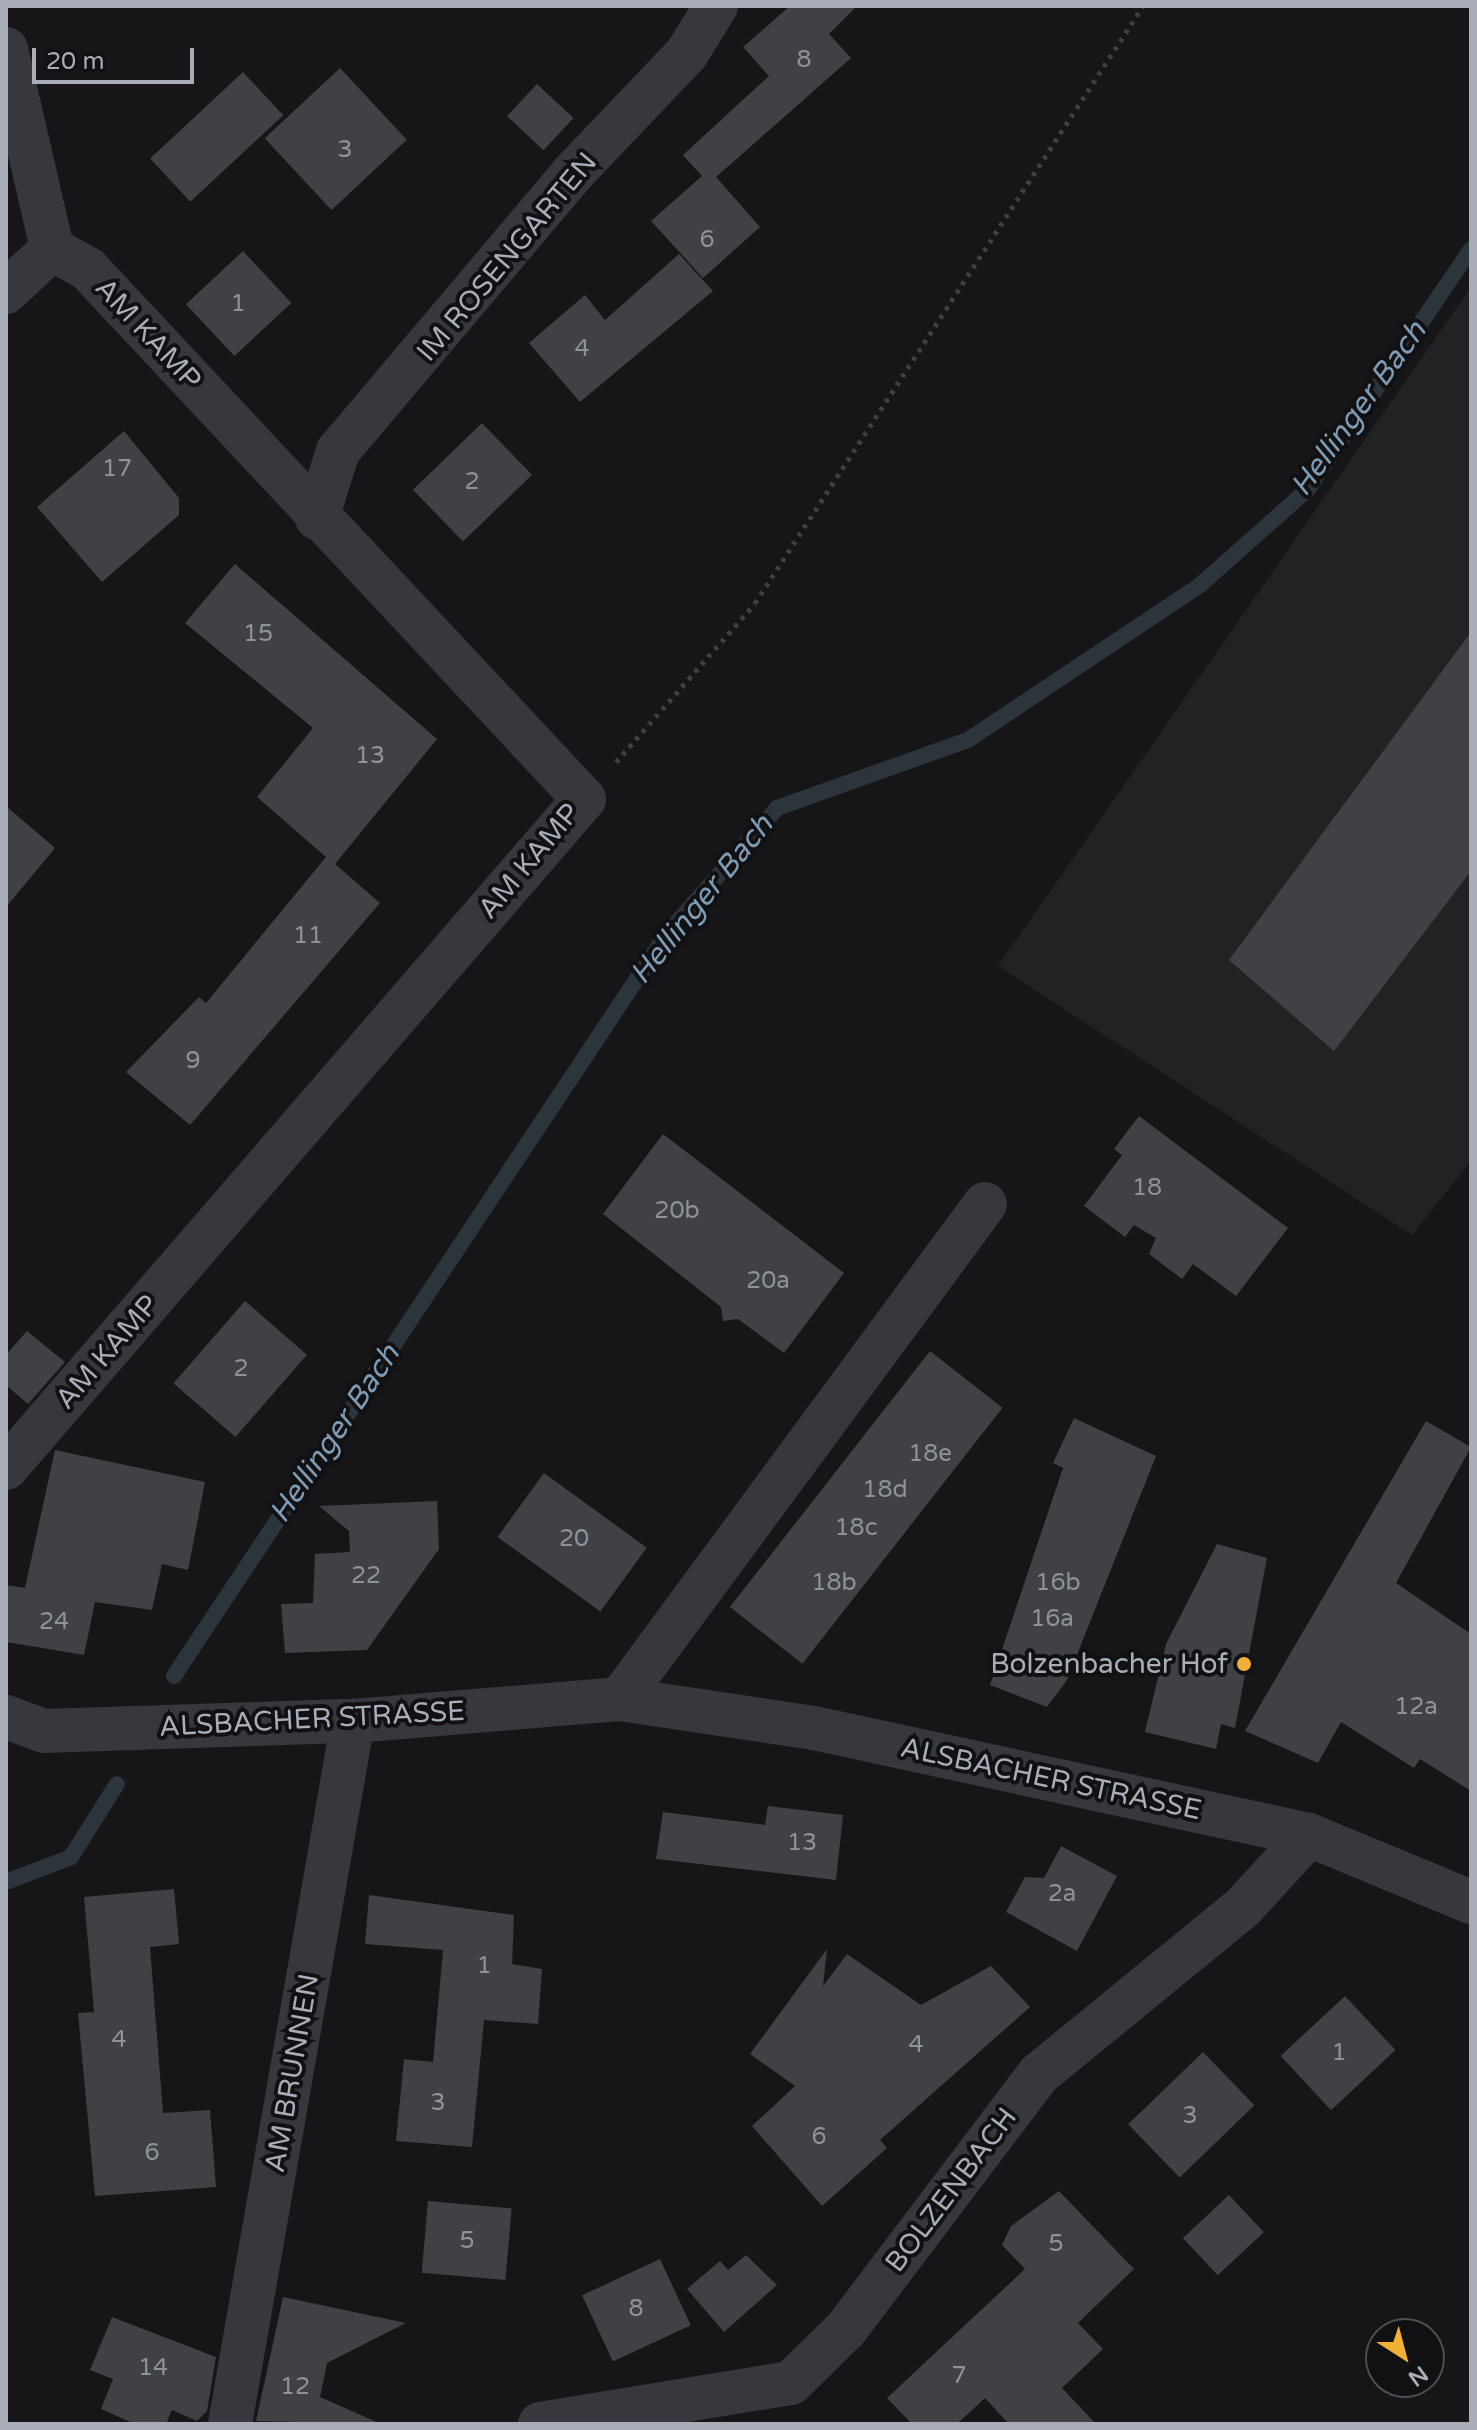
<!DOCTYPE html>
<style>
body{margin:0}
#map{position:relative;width:1477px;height:2430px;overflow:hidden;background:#161618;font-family:"Varela Round",sans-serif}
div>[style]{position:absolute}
.built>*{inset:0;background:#222225}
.stream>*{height:16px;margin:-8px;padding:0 8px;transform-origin:8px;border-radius:8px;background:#2c353c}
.building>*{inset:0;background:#404145;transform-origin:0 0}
.path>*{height:5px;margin-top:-2.5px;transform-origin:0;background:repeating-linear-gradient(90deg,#3d3f44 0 4px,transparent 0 10px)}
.street>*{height:44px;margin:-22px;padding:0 22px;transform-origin:22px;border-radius:22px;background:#37383d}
.dots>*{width:22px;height:22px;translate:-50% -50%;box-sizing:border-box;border:4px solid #111113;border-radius:50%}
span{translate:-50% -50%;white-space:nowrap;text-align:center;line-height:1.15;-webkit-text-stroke:8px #111113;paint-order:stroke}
.number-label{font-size:24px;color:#8e929b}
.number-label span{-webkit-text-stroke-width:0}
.street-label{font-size:28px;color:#a8adb8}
.poi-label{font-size:28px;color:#a8adb8}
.right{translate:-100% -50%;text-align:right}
.water-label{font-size:30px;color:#7f9bb3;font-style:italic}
.frame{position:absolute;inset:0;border:8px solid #a8adb8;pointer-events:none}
.north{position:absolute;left:1365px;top:2318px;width:80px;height:80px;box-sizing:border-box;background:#111113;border:2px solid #4d4f55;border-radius:50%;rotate:144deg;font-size:22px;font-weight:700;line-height:32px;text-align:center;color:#a8adb8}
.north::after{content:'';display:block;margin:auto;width:28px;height:36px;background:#f2b134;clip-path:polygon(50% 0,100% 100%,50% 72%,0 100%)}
.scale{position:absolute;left:32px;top:48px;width:162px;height:36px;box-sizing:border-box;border:4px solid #a8adb8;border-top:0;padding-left:10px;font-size:24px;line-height:28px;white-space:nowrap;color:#a8adb8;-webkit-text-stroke:6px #111113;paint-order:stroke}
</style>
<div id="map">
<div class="built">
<div style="clip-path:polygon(1471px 287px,1471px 1161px,1412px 1235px,998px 966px)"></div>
</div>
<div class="stream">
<div style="left:174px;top:1676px;width:889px;rotate:-56.42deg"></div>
<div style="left:666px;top:935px;width:169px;rotate:-48.8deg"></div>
<div style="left:777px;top:808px;width:203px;rotate:-19.6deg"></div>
<div style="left:968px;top:740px;width:279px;rotate:-33.7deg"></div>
<div style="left:1200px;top:585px;width:144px;rotate:-41.6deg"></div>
<div style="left:1308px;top:489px;width:290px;rotate:-55.8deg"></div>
<div style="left:6px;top:1882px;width:70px;rotate:-21deg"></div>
<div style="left:71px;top:1857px;width:86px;rotate:-57.8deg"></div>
</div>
<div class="building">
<div style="clip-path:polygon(790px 6px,857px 6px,829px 34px,851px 58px,716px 177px,760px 227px,703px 278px,651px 221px,702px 176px,683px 155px,769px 76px,743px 47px)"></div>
<div style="left:340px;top:68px;width:98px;height:103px;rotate:47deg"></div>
<div style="left:243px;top:72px;width:59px;height:127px;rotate:47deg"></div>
<div style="left:537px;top:84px;width:50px;height:44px;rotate:43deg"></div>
<div style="left:243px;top:251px;width:71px;height:78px;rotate:47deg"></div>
<div style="clip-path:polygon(679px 254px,713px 291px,580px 402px,529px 343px,585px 295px,605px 320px)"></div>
<div style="left:482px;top:423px;width:72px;height:96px;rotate:46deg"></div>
<div style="clip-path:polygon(124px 431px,179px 498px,179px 515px,102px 582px,37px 507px)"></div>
<div style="clip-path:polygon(235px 564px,437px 739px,335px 864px,380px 903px,190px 1125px,126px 1072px,199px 997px,206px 1003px,326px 857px,257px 797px,313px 728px,185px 623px)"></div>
<div style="clip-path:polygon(1471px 632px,1471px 871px,1334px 1051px,1229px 960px)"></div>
<div style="clip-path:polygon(6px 806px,55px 848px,6px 907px)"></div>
<div style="clip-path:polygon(1139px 1116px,1288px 1228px,1236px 1296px,1193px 1264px,1182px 1279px,1149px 1254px,1156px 1238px,1134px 1225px,1125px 1237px,1084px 1206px,1122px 1155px,1114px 1149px)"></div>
<div style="clip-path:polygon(663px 1134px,844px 1273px,784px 1353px,738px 1319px,723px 1321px,721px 1307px,603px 1214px)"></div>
<div style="left:245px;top:1301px;width:82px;height:109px;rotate:41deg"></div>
<div style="clip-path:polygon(27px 1331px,65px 1362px,28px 1404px,6px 1385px,6px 1355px)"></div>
<div style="left:930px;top:1351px;width:92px;height:325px;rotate:38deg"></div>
<div style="clip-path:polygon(1074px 1418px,1156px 1456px,1067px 1680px,1047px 1707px,990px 1685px,1063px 1468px,1053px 1463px)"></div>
<div style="clip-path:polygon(1426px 1421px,1471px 1447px,1396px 1583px,1471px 1634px,1471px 1791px,1420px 1759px,1414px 1768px,1341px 1722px,1318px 1763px,1245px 1731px)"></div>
<div style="clip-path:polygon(55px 1450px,205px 1482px,188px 1570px,162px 1564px,152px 1610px,95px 1602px,84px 1655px,6px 1642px,6px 1585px,25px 1588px)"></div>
<div style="left:544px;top:1473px;width:127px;height:79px;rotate:36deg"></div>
<div style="clip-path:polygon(437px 1501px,439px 1549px,367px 1650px,285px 1653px,281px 1604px,313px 1603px,315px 1554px,350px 1552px,349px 1531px,319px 1506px)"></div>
<div style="clip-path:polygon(1217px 1544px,1267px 1558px,1235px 1728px,1221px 1724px,1216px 1749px,1145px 1732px,1166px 1644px)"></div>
<div style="clip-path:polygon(768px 1806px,843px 1815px,836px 1880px,656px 1859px,663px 1812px,765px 1825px)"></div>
<div style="clip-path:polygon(1061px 1846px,1117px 1876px,1077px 1951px,1006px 1912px,1025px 1877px,1044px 1878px)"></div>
<div style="clip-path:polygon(174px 1889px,179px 1944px,150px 1947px,163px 2113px,210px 2110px,216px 2187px,95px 2196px,78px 2013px,94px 2012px,84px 1897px)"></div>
<div style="clip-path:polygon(369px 1895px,514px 1915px,512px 1964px,542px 1969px,538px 2024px,484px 2020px,472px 2147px,396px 2141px,404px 2059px,433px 2062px,443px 1950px,365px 1944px)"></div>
<div style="clip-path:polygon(827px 1949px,823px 1986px,847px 1954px,921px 2005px,991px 1966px,1030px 2007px,880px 2140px,887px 2148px,822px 2206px,752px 2126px,795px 2086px,750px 2054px)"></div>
<div style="left:1345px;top:1996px;width:74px;height:88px;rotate:47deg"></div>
<div style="left:1203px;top:2052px;width:74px;height:104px;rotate:46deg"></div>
<div style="clip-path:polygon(1059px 2191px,1134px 2269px,1078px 2323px,1103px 2349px,1062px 2388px,1096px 2424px,1009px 2424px,985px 2398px,957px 2424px,912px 2424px,887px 2398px,1025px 2269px,1002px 2245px,1011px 2226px)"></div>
<div style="left:1229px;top:2195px;width:51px;height:63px;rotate:47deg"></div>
<div style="left:428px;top:2201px;width:84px;height:72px;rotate:5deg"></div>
<div style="clip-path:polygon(746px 2255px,777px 2285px,724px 2332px,687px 2289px,720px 2261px,728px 2270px)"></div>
<div style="left:660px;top:2259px;width:73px;height:86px;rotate:65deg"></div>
<div style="clip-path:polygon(283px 2297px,406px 2323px,327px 2363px,320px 2397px,381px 2424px,256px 2421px)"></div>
<div style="clip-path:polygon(112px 2317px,216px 2357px,207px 2411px,197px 2421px,172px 2410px,166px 2424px,135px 2424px,101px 2409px,113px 2379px,90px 2370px)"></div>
</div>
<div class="path">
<div style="left:616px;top:762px;width:211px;rotate:-48.8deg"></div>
<div style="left:755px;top:603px;width:712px;rotate:-56.98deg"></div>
</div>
<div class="street">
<div style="left:6px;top:49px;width:205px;rotate:77deg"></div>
<div style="left:52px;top:249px;width:63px;rotate:136.9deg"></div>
<div style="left:317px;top:518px;width:70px;rotate:-72.6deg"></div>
<div style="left:338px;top:451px;width:361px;rotate:-49.8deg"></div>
<div style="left:571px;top:175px;width:168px;rotate:-46.4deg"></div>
<div style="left:687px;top:53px;width:55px;rotate:-58.3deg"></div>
<div style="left:6px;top:1468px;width:884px;rotate:-49.17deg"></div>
<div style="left:584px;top:799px;width:726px;rotate:-133.1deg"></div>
<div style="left:88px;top:269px;width:41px;rotate:-150.9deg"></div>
<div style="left:620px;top:1699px;width:615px;rotate:-53.6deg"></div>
<div style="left:6px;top:1717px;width:40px;rotate:20.2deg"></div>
<div style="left:44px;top:1731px;width:309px;rotate:-1.9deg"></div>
<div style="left:353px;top:1721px;width:268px;rotate:-4.7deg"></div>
<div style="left:620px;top:1699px;width:196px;rotate:8.5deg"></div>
<div style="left:814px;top:1728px;width:506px;rotate:12.2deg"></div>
<div style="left:1309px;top:1835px;width:175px;rotate:22.5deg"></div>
<div style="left:230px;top:2424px;width:714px;rotate:-80.08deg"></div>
<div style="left:540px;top:2424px;width:254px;rotate:-9.3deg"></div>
<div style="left:791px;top:2383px;width:77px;rotate:-44.5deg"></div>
<div style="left:846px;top:2329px;width:320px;rotate:-52.9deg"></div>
<div style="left:1039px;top:2074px;width:265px;rotate:-39.3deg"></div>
<div style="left:1244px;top:1906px;width:96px;rotate:-47.5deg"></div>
</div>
<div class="dots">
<div style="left:1244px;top:1664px;background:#f2b134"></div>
</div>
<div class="number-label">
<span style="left:804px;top:60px">8</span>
<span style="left:345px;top:150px">3</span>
<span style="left:707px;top:240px">6</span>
<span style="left:238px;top:304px">1</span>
<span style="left:582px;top:349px">4</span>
<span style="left:117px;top:469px">17</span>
<span style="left:472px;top:482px">2</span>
<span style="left:258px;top:634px">15</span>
<span style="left:370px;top:756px">13</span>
<span style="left:308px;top:936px">11</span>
<span style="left:193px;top:1061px">9</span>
<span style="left:1147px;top:1188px">18</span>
<span style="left:677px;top:1211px">20b</span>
<span style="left:768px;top:1281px">20a</span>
<span style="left:241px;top:1369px">2</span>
<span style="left:930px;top:1454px">18e</span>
<span style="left:885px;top:1490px">18d</span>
<span style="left:856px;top:1528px">18c</span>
<span style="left:574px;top:1539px">20</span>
<span style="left:366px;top:1576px">22</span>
<span style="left:834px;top:1583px">18b</span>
<span style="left:1058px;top:1583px">16b</span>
<span style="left:1052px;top:1619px">16a</span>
<span style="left:54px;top:1622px">24</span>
<span style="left:1416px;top:1707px">12a</span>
<span style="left:802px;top:1843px">13</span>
<span style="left:1062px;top:1894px">2a</span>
<span style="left:484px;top:1966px">1</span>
<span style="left:119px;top:2040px">4</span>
<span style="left:916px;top:2045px">4</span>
<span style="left:1339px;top:2053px">1</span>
<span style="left:438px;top:2103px">3</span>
<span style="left:1190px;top:2116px">3</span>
<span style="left:819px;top:2137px">6</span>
<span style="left:152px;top:2153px">6</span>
<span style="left:467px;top:2241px">5</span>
<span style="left:1056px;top:2244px">5</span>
<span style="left:636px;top:2309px">8</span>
<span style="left:153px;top:2368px">14</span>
<span style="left:959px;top:2376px">7</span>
<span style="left:295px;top:2387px">12</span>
</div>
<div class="street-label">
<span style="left:507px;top:257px;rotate:-50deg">IM ROSENGARTEN</span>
<span style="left:148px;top:334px;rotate:47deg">AM KAMP</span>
<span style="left:529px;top:861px;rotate:-50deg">AM KAMP</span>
<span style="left:107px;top:1352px;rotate:-49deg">AM KAMP</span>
<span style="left:312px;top:1719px;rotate:-3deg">ALSBACHER STRASSE</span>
<span style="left:1051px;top:1779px;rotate:12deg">ALSBACHER STRASSE</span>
<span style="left:292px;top:2073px;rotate:-80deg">AM BRUNNEN</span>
<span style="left:951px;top:2190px;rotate:-53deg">BOLZENBACH</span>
</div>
<div class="poi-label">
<span class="right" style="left:1228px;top:1664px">Bolzenbacher Hof</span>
</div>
<div class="water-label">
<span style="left:1359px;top:409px;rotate:-54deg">Hellinger Bach</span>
<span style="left:702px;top:900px;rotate:-51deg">Hellinger Bach</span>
<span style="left:335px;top:1434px;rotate:-56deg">Hellinger Bach</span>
</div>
<div class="frame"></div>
<div class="north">N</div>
<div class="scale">20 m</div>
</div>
